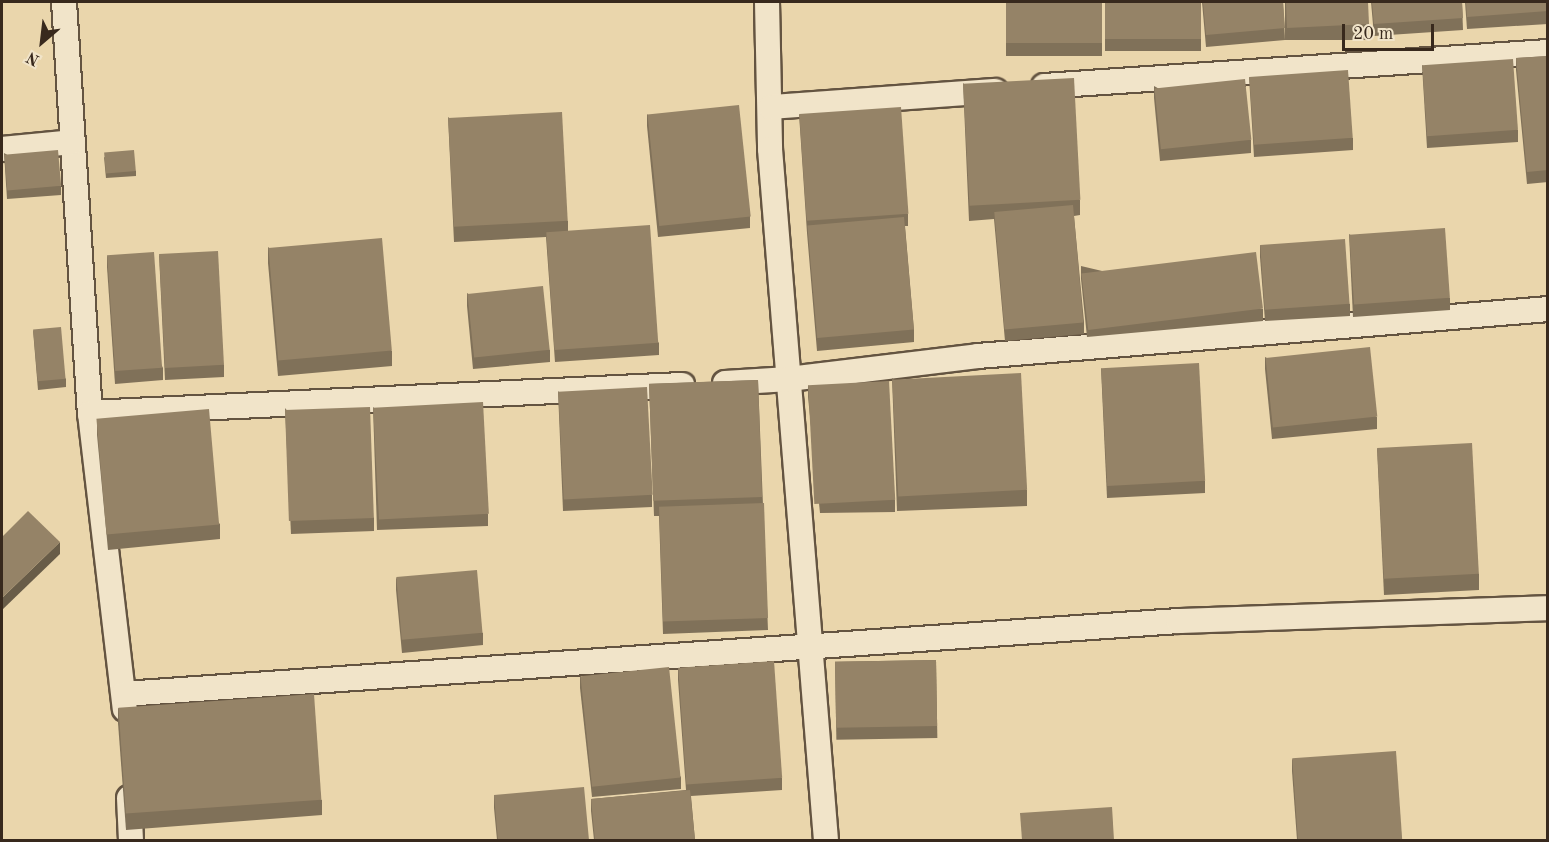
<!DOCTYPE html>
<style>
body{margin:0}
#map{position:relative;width:1549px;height:842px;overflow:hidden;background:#ead6ac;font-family:"Old Standard TT",serif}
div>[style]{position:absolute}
.roads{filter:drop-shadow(2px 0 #645441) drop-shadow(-2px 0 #645441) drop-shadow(0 2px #645441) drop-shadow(0 -2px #645441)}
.street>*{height:24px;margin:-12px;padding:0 12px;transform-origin:12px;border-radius:12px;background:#f1e4c9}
.wall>*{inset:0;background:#807159;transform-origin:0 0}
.shaded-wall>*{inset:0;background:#685c48}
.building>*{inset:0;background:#958367;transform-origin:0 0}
span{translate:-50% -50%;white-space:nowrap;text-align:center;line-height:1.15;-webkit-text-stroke:6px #f1e4c9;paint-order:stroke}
.frame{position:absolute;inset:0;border:3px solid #38291d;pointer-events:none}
.north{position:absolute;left:12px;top:12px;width:60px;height:60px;-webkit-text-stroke:4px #f1e4c9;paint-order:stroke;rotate:208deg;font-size:16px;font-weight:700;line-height:24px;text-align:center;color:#38291d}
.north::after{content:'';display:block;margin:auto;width:21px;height:27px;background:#38291d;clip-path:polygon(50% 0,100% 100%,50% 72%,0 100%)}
.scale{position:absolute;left:1342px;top:24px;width:92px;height:27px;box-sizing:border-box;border:3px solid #38291d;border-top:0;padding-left:8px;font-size:18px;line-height:21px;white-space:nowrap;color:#38291d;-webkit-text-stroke:4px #f1e4c9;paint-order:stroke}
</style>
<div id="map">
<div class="roads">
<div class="street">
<div style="left:64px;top:2px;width:412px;rotate:86.4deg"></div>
<div style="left:90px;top:413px;width:298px;rotate:83.3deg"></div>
<div style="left:767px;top:2px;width:147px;rotate:88.8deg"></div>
<div style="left:770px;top:149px;width:693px;rotate:85.37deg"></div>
<div style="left:1044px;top:86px;width:505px;rotate:-3.86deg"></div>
<div style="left:771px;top:107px;width:225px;rotate:-4.1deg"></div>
<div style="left:2px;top:149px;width:71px;rotate:-5.6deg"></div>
<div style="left:725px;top:383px;width:64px;rotate:-3.6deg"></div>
<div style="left:789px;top:379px;width:190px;rotate:-6.9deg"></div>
<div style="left:978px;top:356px;width:572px;rotate:-4.71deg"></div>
<div style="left:90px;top:413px;width:593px;rotate:-2.71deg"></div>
<div style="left:124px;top:694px;width:1057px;rotate:-3.96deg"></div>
<div style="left:1178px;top:621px;width:370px;rotate:-2deg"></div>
<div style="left:129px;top:798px;width:42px;rotate:87.3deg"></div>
</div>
</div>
<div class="wall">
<div style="left:1006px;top:2px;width:96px;height:54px"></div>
<div style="left:1105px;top:2px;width:96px;height:49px"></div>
<div style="clip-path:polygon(1202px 2px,1283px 2px,1285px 40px,1206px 47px)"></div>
<div style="left:1285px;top:2px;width:83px;height:38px"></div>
<div style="clip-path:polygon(1371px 2px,1462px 2px,1463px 30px,1374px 36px)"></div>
<div style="clip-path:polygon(1465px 2px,1548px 2px,1548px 24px,1467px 29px)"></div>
<div style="clip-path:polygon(1548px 56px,1548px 182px,1527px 184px,1516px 70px,1516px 58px)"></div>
<div style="clip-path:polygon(1422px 65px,1518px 130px,1518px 142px,1427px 148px)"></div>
<div style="clip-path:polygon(1249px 77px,1353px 138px,1353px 150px,1254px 157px)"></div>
<div style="clip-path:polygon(963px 83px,1080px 200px,1080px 215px,1074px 216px,1084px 322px,1084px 334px,1005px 341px,994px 219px,969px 221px)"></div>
<div style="clip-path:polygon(1154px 86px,1251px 140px,1251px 153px,1160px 161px,1154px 98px)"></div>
<div style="clip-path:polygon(647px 114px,750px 216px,750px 228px,658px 237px,647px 126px)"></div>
<div style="clip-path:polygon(799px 114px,908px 214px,908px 226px,905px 226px,914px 330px,914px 342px,817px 351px,807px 233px)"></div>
<div style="clip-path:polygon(448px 117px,568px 221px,568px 231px,659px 343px,659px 355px,555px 362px,546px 237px,454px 242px)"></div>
<div style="clip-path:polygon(4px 153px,61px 186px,61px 195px,7px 199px)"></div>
<div style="clip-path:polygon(104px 157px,136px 171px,136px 176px,106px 178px)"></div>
<div style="clip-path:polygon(1349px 234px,1450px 298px,1450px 310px,1353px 317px)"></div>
<div style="clip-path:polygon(1260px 245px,1350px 304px,1350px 316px,1265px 321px,1260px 257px)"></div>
<div style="clip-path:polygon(268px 247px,392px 351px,392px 366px,278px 376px,268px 263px)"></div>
<div style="clip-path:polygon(159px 254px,224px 365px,224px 377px,165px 380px)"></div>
<div style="clip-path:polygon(107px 255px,163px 368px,163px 380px,115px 384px,107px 267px)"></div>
<div style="clip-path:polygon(1081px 266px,1263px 309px,1263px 321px,1087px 337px,1081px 279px)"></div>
<div style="clip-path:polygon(467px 293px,550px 350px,550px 362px,473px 369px,467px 306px)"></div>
<div style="clip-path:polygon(33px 330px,66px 379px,66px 387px,38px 390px)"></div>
<div style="clip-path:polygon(1265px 357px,1377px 417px,1377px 429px,1272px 439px,1265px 369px)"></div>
<div style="clip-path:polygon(1101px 368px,1205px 481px,1205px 493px,1107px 498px)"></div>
<div style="clip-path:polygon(892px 378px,1027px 490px,1027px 506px,897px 511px)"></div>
<div style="clip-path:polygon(758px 380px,768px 630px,663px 634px,659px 516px,654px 516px,649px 384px)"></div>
<div style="clip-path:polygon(808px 385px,895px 500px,895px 512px,820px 513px,808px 397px)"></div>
<div style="clip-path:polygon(558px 391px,652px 495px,652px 507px,563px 511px)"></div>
<div style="clip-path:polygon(373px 407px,488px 514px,488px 526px,377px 530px)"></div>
<div style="clip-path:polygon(285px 408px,374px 518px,374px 531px,291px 534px)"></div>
<div style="clip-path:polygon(97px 420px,220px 524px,220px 539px,108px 550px,97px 435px)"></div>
<div style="clip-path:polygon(1377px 448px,1479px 574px,1479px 590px,1384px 595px)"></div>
<div style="clip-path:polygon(396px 578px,483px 633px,483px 645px,402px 653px,396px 590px)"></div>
<div style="left:936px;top:660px;width:78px;height:101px;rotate:89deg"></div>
<div style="clip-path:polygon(678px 668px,782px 778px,782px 790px,691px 796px,695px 840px,594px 840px,591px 811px,591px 799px,686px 790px,678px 680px)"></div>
<div style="clip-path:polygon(580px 676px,681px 777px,681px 789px,592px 797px,580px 688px)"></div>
<div style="clip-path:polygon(118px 708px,322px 800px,322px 815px,126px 830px,118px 723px)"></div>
<div style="clip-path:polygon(1292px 759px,1403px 840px,1297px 840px,1292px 771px)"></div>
<div style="clip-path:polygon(494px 795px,589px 840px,497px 840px,494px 808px)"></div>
</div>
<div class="shaded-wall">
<div style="clip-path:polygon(60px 542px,60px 554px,2px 610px,2px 598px)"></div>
</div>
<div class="building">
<div style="left:1006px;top:2px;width:96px;height:41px"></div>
<div style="left:1105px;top:2px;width:96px;height:37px"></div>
<div style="clip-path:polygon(1203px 2px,1283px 2px,1285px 28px,1206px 35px)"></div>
<div style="clip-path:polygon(1286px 2px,1368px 2px,1369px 24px,1287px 28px)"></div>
<div style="clip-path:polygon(1372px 2px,1462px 2px,1463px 18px,1374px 24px)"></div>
<div style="clip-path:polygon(1466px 2px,1548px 2px,1548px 11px,1467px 17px)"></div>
<div style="clip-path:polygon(1548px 56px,1548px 170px,1527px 172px,1516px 58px)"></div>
<div style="left:1513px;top:59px;width:71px;height:91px;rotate:86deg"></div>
<div style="left:1348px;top:70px;width:68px;height:99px;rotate:86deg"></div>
<div style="left:1074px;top:78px;width:122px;height:111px;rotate:87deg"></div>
<div style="left:1245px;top:79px;width:61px;height:91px;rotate:84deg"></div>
<div style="left:739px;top:105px;width:112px;height:92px;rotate:84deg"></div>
<div style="left:901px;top:107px;width:107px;height:102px;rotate:86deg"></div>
<div style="left:562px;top:112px;width:109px;height:114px;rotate:87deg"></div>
<div style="left:58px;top:150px;width:36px;height:54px;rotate:85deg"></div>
<div style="left:134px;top:150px;width:21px;height:30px;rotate:85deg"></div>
<div style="left:1073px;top:205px;width:118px;height:79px;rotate:85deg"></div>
<div style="left:904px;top:217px;width:113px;height:97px;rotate:85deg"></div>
<div style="left:650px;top:225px;width:118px;height:104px;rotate:86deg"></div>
<div style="left:1445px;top:228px;width:70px;height:96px;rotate:86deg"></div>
<div style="left:382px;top:238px;width:113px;height:114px;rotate:85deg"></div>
<div style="left:1345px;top:239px;width:65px;height:85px;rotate:86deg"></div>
<div style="left:218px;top:251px;width:114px;height:59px;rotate:87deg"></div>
<div style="left:154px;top:252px;width:116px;height:47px;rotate:86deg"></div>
<div style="left:1256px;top:252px;width:57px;height:176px;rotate:83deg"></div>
<div style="left:543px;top:286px;width:64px;height:76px;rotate:84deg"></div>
<div style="left:61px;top:327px;width:52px;height:28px;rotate:85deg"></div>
<div style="left:1370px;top:347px;width:70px;height:105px;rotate:84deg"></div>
<div style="left:1199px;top:363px;width:118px;height:98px;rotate:87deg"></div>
<div style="left:1021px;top:373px;width:117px;height:129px;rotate:87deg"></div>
<div style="left:758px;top:380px;width:117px;height:109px;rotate:88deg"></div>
<div style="left:889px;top:381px;width:119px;height:81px;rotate:87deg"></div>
<div style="left:647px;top:387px;width:108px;height:89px;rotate:87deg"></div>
<div style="left:483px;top:402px;width:112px;height:110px;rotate:87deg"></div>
<div style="left:370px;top:407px;width:111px;height:85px;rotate:88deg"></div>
<div style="left:209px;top:409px;width:116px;height:113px;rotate:85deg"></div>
<div style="left:1472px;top:443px;width:131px;height:95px;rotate:87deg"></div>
<div style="left:764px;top:503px;width:115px;height:105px;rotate:88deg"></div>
<div style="clip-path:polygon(28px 511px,60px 542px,2px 598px,2px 537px)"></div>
<div style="left:477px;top:570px;width:63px;height:81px;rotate:85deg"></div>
<div style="left:936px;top:660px;width:66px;height:101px;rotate:89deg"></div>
<div style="left:774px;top:661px;width:117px;height:96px;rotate:86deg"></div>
<div style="left:669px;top:667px;width:111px;height:89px;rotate:84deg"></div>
<div style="left:314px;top:694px;width:106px;height:196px;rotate:86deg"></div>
<div style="left:1396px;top:751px;width:89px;height:104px;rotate:86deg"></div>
<div style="clip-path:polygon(584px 787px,589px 840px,498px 840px,494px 795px)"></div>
<div style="clip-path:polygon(690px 790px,695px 840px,595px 840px,591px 799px)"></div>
<div style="clip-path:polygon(1112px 807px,1114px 840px,1022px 840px,1020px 813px)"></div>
</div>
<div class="frame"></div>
<div class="north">N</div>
<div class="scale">20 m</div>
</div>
